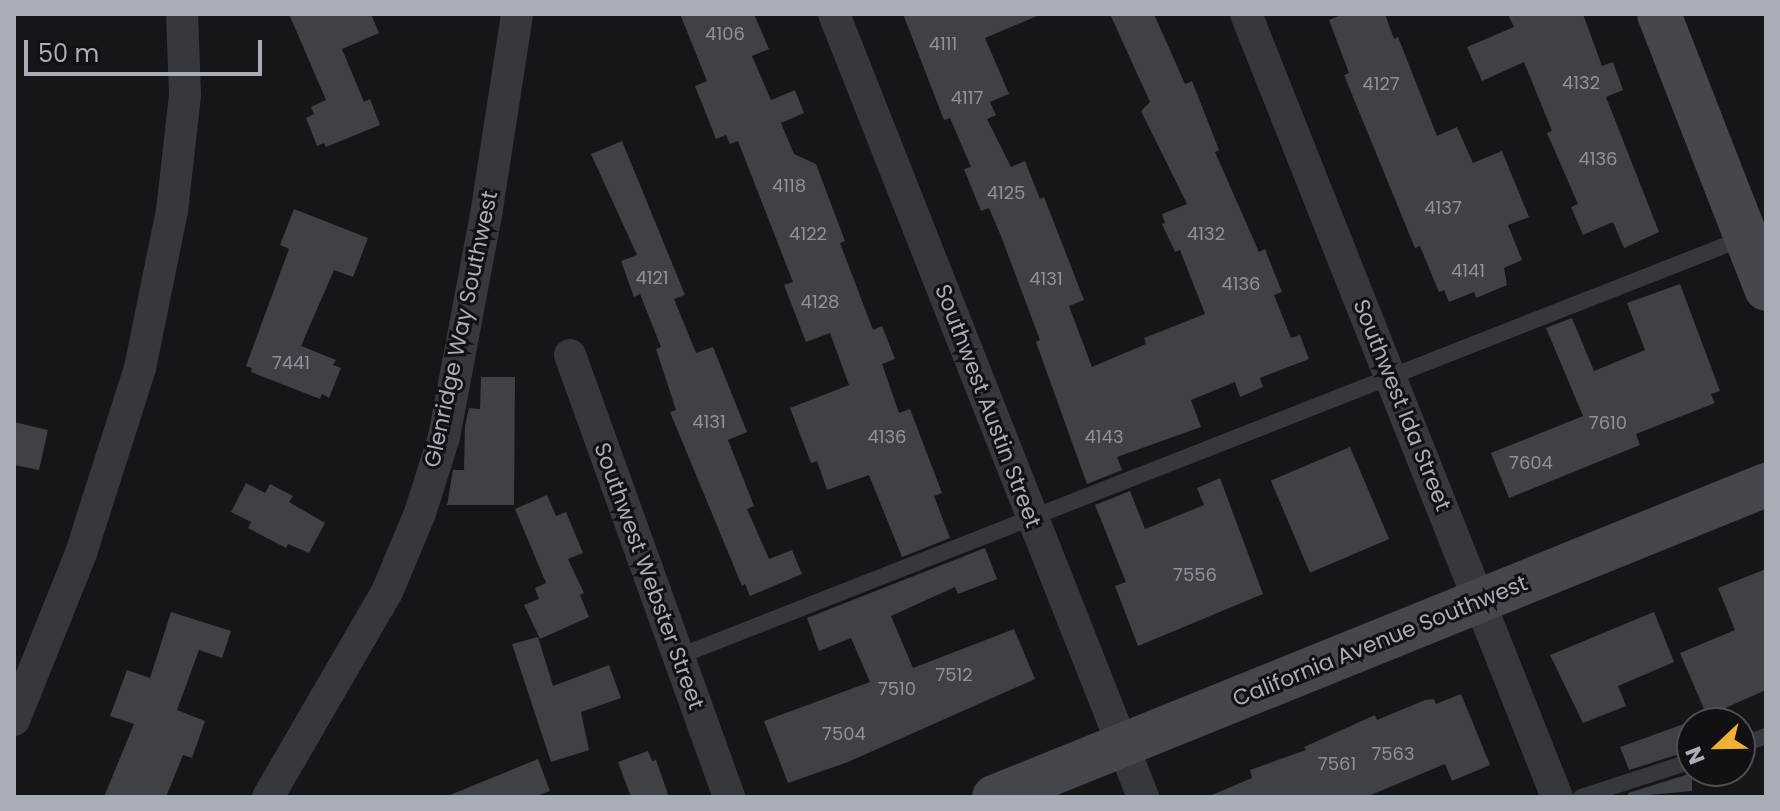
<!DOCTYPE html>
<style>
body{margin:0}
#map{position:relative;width:1780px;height:811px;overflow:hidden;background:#161618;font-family:Poppins,sans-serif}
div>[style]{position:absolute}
.building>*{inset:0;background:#404145;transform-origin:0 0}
.lane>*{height:16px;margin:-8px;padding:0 8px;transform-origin:8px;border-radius:8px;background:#37383d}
.street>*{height:32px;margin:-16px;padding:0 16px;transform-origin:16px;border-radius:16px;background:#37383d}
.secondary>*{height:44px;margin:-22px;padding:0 22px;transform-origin:22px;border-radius:22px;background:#45474d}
span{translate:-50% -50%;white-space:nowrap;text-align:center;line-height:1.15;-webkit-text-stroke:6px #111113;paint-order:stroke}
.number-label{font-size:18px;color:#8e929b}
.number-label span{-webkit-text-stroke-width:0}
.street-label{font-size:22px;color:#a8adb8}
.frame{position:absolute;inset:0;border:16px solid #a8adb8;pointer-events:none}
.north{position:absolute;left:1676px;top:707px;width:80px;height:80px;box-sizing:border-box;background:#111113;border:2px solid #4d4f55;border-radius:50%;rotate:248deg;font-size:22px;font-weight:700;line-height:32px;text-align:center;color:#a8adb8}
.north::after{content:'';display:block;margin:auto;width:28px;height:36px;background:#f2b134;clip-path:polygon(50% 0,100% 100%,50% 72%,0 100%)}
.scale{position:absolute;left:24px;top:40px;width:238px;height:36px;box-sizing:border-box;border:4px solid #a8adb8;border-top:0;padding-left:10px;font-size:24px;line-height:28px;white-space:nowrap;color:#a8adb8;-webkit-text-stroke:6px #111113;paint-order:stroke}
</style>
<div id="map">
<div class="building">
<div style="clip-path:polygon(289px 14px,371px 14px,379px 33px,342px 49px,364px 102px,370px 99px,380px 125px,326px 147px,324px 143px,317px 146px,306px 118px,314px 114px,311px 107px,326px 100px)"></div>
<div style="clip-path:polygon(680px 14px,754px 14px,769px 49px,752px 56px,771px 100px,795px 90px,804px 113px,781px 123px,794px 154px,816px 164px,845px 241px,840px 243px,873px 330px,882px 326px,895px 359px,882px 364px,899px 413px,910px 409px,942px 493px,934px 496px,950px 538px,902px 557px,869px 475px,827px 490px,817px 461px,811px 463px,790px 408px,849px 385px,830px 333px,806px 342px,784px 285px,793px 282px,738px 141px,730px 144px,726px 135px,716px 139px,695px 86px,707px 81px)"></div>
<div style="clip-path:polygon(903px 14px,1042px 14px,985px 38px,1009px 94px,990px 102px,996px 115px,987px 119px,1011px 167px,1025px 161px,1040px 199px,1044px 197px,1084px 300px,1069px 306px,1092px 367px,1146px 344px,1144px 338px,1205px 314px,1180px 250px,1175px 252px,1162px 224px,1165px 223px,1162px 214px,1187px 204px,1141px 111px,1150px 102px,1110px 14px,1154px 14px,1185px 84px,1192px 81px,1219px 150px,1215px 152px,1259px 252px,1265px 249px,1282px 292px,1274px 295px,1291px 338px,1300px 335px,1309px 359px,1260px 378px,1263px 387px,1240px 397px,1235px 382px,1191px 400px,1201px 427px,1117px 457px,1122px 470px,1087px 484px,1036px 342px,1040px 340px,1001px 236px,989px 208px,981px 211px,964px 169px,971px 167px,950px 118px,944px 120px)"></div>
<div style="clip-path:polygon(1344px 14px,1385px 14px,1394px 39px,1398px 37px,1437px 136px,1457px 127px,1473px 163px,1502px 151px,1529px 217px,1508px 225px,1522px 260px,1504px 268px,1507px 285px,1476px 298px,1474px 292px,1449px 302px,1444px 290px,1439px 292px,1420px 246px,1415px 248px,1344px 75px,1349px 73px,1329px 20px)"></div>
<div style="clip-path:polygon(1508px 14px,1583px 14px,1602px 66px,1613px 62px,1623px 90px,1606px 97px,1659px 232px,1624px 248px,1613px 222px,1583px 235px,1571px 207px,1578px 204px,1547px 133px,1552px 131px,1524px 62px,1482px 81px,1467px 47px,1514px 27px)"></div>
<div style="clip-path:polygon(622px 141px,685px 295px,674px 299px,696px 353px,713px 347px,747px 432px,728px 440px,754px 506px,747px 509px,769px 559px,792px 550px,802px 574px,750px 596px,745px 584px,742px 586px,670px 412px,676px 410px,656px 349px,661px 347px,640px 294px,634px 297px,621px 261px,637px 255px,591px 154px)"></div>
<div style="clip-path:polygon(294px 209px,368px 238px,353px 277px,334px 270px,301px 346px,336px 360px,333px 365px,341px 368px,329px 398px,322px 394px,320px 399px,251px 372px,252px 368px,246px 366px,289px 249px,280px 245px)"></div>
<div style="clip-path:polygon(1680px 284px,1720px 391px,1711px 394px,1715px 403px,1636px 434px,1640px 445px,1509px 498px,1491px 453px,1583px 416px,1546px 328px,1572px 318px,1594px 371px,1645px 350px,1627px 303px)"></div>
<div style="clip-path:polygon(481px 377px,515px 377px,514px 505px,447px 505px,453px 470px,464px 470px,465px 426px,469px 408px,480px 409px)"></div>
<div style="clip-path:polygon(14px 422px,48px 430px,39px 470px,14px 465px)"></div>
<div style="left:1350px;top:447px;width:100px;height:86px;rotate:67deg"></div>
<div style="clip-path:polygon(1220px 478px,1263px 594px,1138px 646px,1115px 586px,1126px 582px,1095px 505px,1130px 491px,1145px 529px,1204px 505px,1197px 488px)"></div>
<div style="clip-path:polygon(246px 483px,265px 493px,270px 484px,293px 496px,289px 502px,325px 523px,309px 553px,288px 544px,286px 548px,248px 528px,251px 522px,231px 512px)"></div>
<div style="clip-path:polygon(547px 495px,556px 516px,566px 512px,583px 553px,568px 559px,584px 593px,580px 595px,589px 617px,540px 639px,524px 605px,539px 599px,535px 588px,546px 583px,515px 509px)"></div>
<div style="clip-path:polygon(985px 548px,997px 579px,958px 594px,955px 587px,891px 616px,913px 668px,1014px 629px,1035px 679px,848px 762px,788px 783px,764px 721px,870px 682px,851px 638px,819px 651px,807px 618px)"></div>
<div style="clip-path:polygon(1766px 569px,1766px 690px,1707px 716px,1680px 653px,1735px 630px,1718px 588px)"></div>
<div style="clip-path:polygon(171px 612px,231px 631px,222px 658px,199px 650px,177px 710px,205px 721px,192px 758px,183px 755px,166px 797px,104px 797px,134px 724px,110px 716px,127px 670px,150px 678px)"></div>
<div style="clip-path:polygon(1654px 612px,1674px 662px,1618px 686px,1626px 706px,1583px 723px,1550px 655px)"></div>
<div style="clip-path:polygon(538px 637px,553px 686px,609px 665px,621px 698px,581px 712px,589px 750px,551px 762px,512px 644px)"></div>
<div style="clip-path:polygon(1461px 694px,1490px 765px,1452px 781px,1445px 764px,1366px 797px,1207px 797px,1252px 778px,1250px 770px,1306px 750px,1304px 747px,1375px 715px,1377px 720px,1425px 700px,1434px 699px,1436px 704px)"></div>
<div style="clip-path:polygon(1692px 721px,1692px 750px,1629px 770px,1620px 747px)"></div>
<div style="clip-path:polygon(648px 751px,652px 761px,656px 760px,669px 797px,631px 797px,618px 762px)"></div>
<div style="clip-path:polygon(538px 759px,550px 791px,534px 797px,445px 797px)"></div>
<div style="clip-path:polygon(1692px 773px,1692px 791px,1628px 797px,1628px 793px)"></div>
</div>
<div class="lane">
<div style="left:677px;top:657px;width:1146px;rotate:-21.44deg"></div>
<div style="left:1740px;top:745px;width:28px;rotate:-19deg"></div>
<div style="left:1581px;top:797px;width:117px;rotate:-18deg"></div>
</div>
<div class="street">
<div style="left:834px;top:14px;width:842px;rotate:68.46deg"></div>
<div style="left:1246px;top:14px;width:843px;rotate:68.34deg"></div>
<div style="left:570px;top:355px;width:470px;rotate:70.2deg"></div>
<div style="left:14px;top:720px;width:180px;rotate:-68.1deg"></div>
<div style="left:81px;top:553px;width:194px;rotate:-72.3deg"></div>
<div style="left:140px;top:368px;width:160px;rotate:-78.5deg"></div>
<div style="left:172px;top:211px;width:117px;rotate:-83.6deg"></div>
<div style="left:185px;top:95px;width:81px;rotate:-92.1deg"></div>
<div style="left:268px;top:797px;width:237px;rotate:-59.9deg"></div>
<div style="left:387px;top:592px;width:86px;rotate:-67.3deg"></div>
<div style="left:420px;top:513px;width:80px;rotate:-72.5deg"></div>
<div style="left:444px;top:437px;width:226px;rotate:-79.3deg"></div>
<div style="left:486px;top:215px;width:203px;rotate:-81.2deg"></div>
</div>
<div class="secondary">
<div style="left:1659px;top:14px;width:295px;rotate:68.7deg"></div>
<div style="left:994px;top:797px;width:833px;rotate:-22.01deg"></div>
</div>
<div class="number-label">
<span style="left:725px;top:34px">4106</span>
<span style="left:943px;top:44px">4111</span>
<span style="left:1581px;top:83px">4132</span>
<span style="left:1381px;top:84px">4127</span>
<span style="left:967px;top:98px">4117</span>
<span style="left:1598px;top:159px">4136</span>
<span style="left:789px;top:186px">4118</span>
<span style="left:1006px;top:193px">4125</span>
<span style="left:1443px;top:208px">4137</span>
<span style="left:808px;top:234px">4122</span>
<span style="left:1206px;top:234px">4132</span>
<span style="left:1468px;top:271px">4141</span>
<span style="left:652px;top:278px">4121</span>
<span style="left:1046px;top:279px">4131</span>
<span style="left:1241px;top:284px">4136</span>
<span style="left:820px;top:302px">4128</span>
<span style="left:291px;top:363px">7441</span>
<span style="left:709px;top:422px">4131</span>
<span style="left:1608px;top:423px">7610</span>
<span style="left:887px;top:437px">4136</span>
<span style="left:1104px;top:437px">4143</span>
<span style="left:1531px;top:463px">7604</span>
<span style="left:1195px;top:575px">7556</span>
<span style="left:954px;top:675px">7512</span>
<span style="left:897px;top:689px">7510</span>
<span style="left:844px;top:734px">7504</span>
<span style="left:1393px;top:754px">7563</span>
<span style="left:1337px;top:764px">7561</span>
</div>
<div class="street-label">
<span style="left:461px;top:329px;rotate:-78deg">Glenridge Way Southwest</span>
<span style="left:1402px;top:405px;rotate:68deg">Southwest Ida Street</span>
<span style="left:988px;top:406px;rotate:69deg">Southwest Austin Street</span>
<span style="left:649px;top:576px;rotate:70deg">Southwest Webster Street</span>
<span style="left:1380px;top:641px;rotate:-22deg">California Avenue Southwest</span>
</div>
<div class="frame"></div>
<div class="north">N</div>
<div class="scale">50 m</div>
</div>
